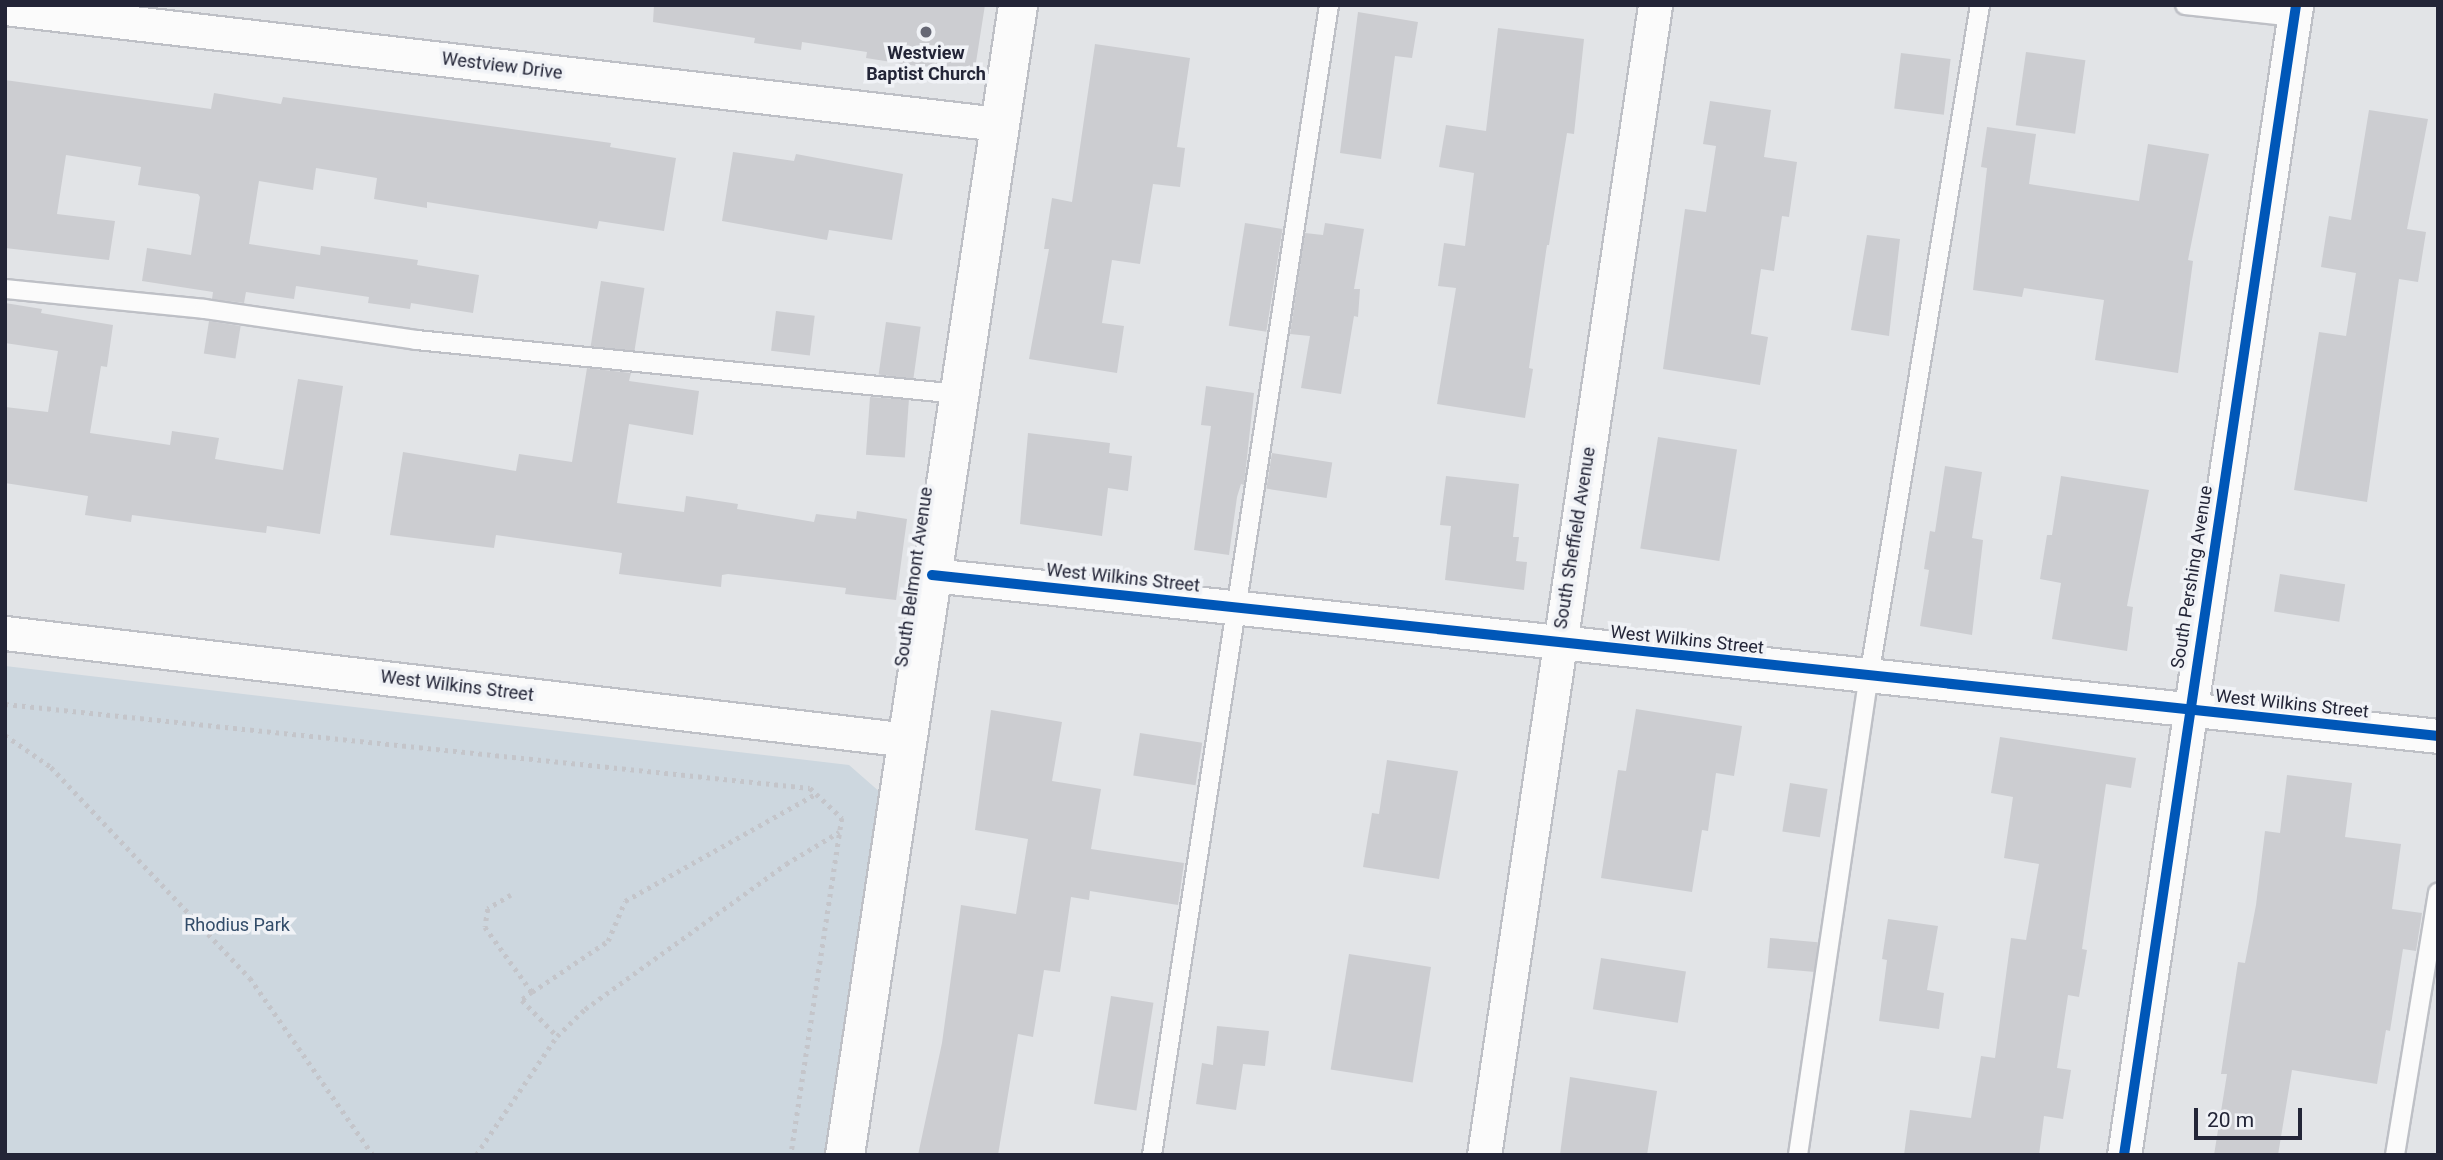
<!DOCTYPE html>
<style>
body{margin:0}
#map{position:relative;width:2443px;height:1160px;overflow:hidden;background:#e2e4e7;font-family:Roboto,sans-serif}
div>[style]{position:absolute}
.green>*{inset:0;background:#cdd7df}
.building>*{inset:0;background:#cccdd1;transform-origin:0 0}
.path>*{height:4.5px;margin-top:-2.25px;transform-origin:0;background:repeating-linear-gradient(90deg,#c4c5ca 0 3.5px,transparent 0 8.5px)}
.roads{filter:drop-shadow(2px 0 #bec0c6) drop-shadow(-2px 0 #bec0c6) drop-shadow(0 2px #bec0c6) drop-shadow(0 -2px #bec0c6)}
.lane>*{height:18px;margin:-9px;padding:0 9px;transform-origin:9px;border-radius:9px;background:#fbfbfb}
.street>*{height:33px;margin:-16.5px;padding:0 16.5px;transform-origin:16.5px;border-radius:16.5px;background:#fbfbfb}
.secondary>*{height:38px;margin:-19px;padding:0 19px;transform-origin:19px;border-radius:19px;background:#fbfbfb}
.cycleway>*{height:10px;margin:-5px;padding:0 5px;transform-origin:5px;border-radius:5px;background:#0057b8}
.dots>*{width:19px;height:19px;translate:-50% -50%;box-sizing:border-box;border:4px solid #f0f2f6;border-radius:50%}
span{translate:-50% -50%;white-space:nowrap;text-align:center;line-height:1.15;-webkit-text-stroke:7px #f0f2f6;paint-order:stroke}
.poi-label{font-size:18px;color:#232537;font-weight:700}
.street-label{font-size:18px;color:#232537}
.park-label{font-size:18px;color:#324c69}
.frame{position:absolute;inset:0;border:7px solid #232537;pointer-events:none}
.scale{position:absolute;left:2194px;top:1108px;width:108px;height:32px;box-sizing:border-box;border:4px solid #232537;border-top:0;padding-left:9px;font-size:21px;line-height:24px;white-space:nowrap;color:#232537;-webkit-text-stroke:5px #f0f2f6;paint-order:stroke}
</style>
<div id="map">
<div class="green">
<div style="clip-path:polygon(5px 666px,849px 765px,881px 793px,826px 1155px,5px 1155px)"></div>
</div>
<div class="building">
<div style="clip-path:polygon(654px 5px,985px 5px,974px 75px,866px 58px,867px 52px,802px 42px,801px 50px,754px 43px,755px 38px,653px 22px)"></div>
<div style="clip-path:polygon(1358px 12px,1418px 22px,1412px 58px,1395px 56px,1381px 159px,1340px 153px)"></div>
<div style="clip-path:polygon(1498px 28px,1584px 39px,1574px 134px,1567px 133px,1549px 245px,1547px 245px,1529px 368px,1533px 369px,1525px 418px,1437px 404px,1456px 288px,1438px 286px,1444px 243px,1465px 246px,1474px 173px,1439px 167px,1446px 125px,1486px 131px)"></div>
<div style="clip-path:polygon(1095px 44px,1190px 58px,1177px 147px,1185px 148px,1180px 187px,1153px 184px,1140px 264px,1112px 260px,1102px 323px,1124px 326px,1117px 373px,1029px 359px,1049px 249px,1044px 249px,1052px 198px,1072px 202px)"></div>
<div style="left:2026px;top:52px;width:60px;height:74px;rotate:8deg"></div>
<div style="left:1901px;top:53px;width:50px;height:56px;rotate:7deg"></div>
<div style="clip-path:polygon(5px 80px,211px 109px,214px 93px,281px 104px,283px 97px,611px 143px,610px 147px,676px 158px,664px 231px,599px 221px,597px 229px,427px 202px,427px 208px,374px 199px,377px 178px,316px 168px,313px 190px,259px 181px,249px 244px,320px 255px,321px 246px,418px 260px,417px 265px,479px 275px,473px 313px,411px 303px,410px 309px,368px 303px,369px 297px,296px 286px,294px 299px,246px 292px,244px 303px,212px 299px,213px 292px,142px 281px,147px 248px,191px 255px,200px 197px,198px 194px,138px 185px,141px 167px,66px 155px,57px 214px,115px 221px,109px 260px,5px 248px)"></div>
<div style="clip-path:polygon(1710px 101px,1771px 110px,1764px 157px,1797px 162px,1789px 217px,1782px 216px,1774px 271px,1761px 269px,1751px 334px,1768px 337px,1760px 385px,1663px 369px,1685px 209px,1706px 212px,1716px 146px,1703px 144px)"></div>
<div style="clip-path:polygon(2369px 110px,2428px 119px,2407px 229px,2426px 232px,2418px 282px,2399px 279px,2367px 502px,2294px 490px,2319px 332px,2346px 336px,2356px 273px,2321px 267px,2329px 216px,2351px 220px)"></div>
<div style="clip-path:polygon(1987px 127px,2036px 134px,2029px 184px,2139px 201px,2148px 144px,2209px 154px,2188px 260px,2193px 261px,2178px 373px,2095px 360px,2104px 300px,2024px 288px,2022px 297px,1973px 290px,1987px 168px,1981px 167px)"></div>
<div style="clip-path:polygon(733px 152px,794px 161px,796px 154px,903px 174px,892px 240px,829px 230px,827px 240px,722px 221px)"></div>
<div style="left:1245px;top:223px;width:38px;height:104px;rotate:9deg"></div>
<div style="clip-path:polygon(1325px 223px,1364px 229px,1354px 289px,1360px 289px,1358px 317px,1354px 316px,1341px 394px,1301px 388px,1310px 336px,1290px 334px,1305px 233px,1323px 235px)"></div>
<div style="clip-path:polygon(1867px 235px,1900px 239px,1889px 336px,1851px 330px)"></div>
<div style="left:601px;top:281px;width:44px;height:66px;rotate:9deg"></div>
<div style="clip-path:polygon(5px 303px,42px 309px,41px 313px,113px 325px,107px 367px,101px 366px,90px 433px,170px 445px,172px 431px,219px 438px,215px 459px,283px 470px,298px 379px,343px 386px,320px 534px,267px 526px,266px 533px,132px 515px,131px 522px,85px 515px,88px 496px,5px 483px,5px 407px,48px 412px,58px 351px,5px 343px)"></div>
<div style="left:776px;top:311px;width:39px;height:40px;rotate:7deg"></div>
<div style="left:209px;top:321px;width:32px;height:33px;rotate:9deg"></div>
<div style="left:886px;top:322px;width:35px;height:53px;rotate:8deg"></div>
<div style="clip-path:polygon(587px 368px,631px 373px,629px 381px,699px 391px,693px 435px,629px 424px,617px 503px,684px 512px,686px 496px,738px 504px,737px 509px,814px 522px,816px 514px,856px 519px,857px 511px,907px 519px,896px 600px,845px 594px,846px 588px,728px 574px,722px 575px,721px 587px,619px 574px,622px 553px,496px 535px,494px 548px,390px 535px,403px 452px,516px 471px,519px 454px,572px 462px)"></div>
<div style="clip-path:polygon(1206px 386px,1254px 393px,1244px 485px,1241px 484px,1237px 497px,1229px 555px,1194px 550px,1211px 426px,1201px 425px)"></div>
<div style="left:870px;top:397px;width:39px;height:58px;rotate:4deg"></div>
<div style="clip-path:polygon(1028px 433px,1110px 443px,1109px 453px,1132px 456px,1128px 491px,1108px 488px,1102px 536px,1020px 524px)"></div>
<div style="left:1658px;top:437px;width:80px;height:113px;rotate:9deg"></div>
<div style="left:1272px;top:453px;width:61px;height:36px;rotate:9deg"></div>
<div style="clip-path:polygon(1945px 466px,1982px 472px,1972px 538px,1983px 540px,1972px 635px,1920px 626px,1929px 570px,1924px 569px,1930px 531px,1935px 532px)"></div>
<div style="clip-path:polygon(1446px 476px,1519px 484px,1513px 537px,1519px 537px,1516px 561px,1527px 562px,1524px 590px,1445px 580px,1451px 526px,1440px 525px)"></div>
<div style="clip-path:polygon(2061px 476px,2149px 490px,2127px 606px,2133px 607px,2127px 651px,2052px 639px,2061px 583px,2040px 579px,2047px 535px,2052px 535px)"></div>
<div style="left:2280px;top:574px;width:66px;height:38px;rotate:9deg"></div>
<div style="clip-path:polygon(1636px 709px,1742px 726px,1734px 776px,1716px 773px,1708px 831px,1702px 830px,1692px 892px,1601px 878px,1618px 770px,1626px 771px)"></div>
<div style="clip-path:polygon(991px 710px,1062px 722px,1052px 781px,1101px 789px,1091px 849px,1184px 863px,1178px 905px,1090px 891px,1089px 900px,1071px 897px,1060px 972px,1044px 970px,1033px 1037px,1018px 1034px,998px 1155px,918px 1155px,942px 1043px,961px 905px,1016px 914px,1028px 839px,975px 830px)"></div>
<div style="left:1140px;top:733px;width:63px;height:43px;rotate:9deg"></div>
<div style="clip-path:polygon(2000px 737px,2136px 758px,2131px 788px,2106px 784px,2082px 949px,2087px 950px,2079px 997px,2068px 995px,2057px 1068px,2071px 1070px,2063px 1119px,2044px 1116px,2039px 1155px,1904px 1155px,1910px 1110px,1971px 1118px,1981px 1056px,1995px 1058px,2011px 938px,2026px 940px,2039px 864px,2004px 858px,2013px 797px,1991px 793px)"></div>
<div style="clip-path:polygon(1387px 760px,1458px 771px,1439px 879px,1363px 867px,1372px 813px,1379px 814px)"></div>
<div style="clip-path:polygon(2287px 775px,2352px 783px,2345px 837px,2401px 844px,2392px 909px,2422px 913px,2416px 951px,2403px 949px,2390px 1031px,2386px 1030px,2377px 1084px,2292px 1070px,2278px 1155px,2214px 1155px,2227px 1074px,2221px 1074px,2238px 962px,2245px 963px,2256px 905px,2265px 831px,2280px 833px)"></div>
<div style="left:1790px;top:783px;width:38px;height:49px;rotate:9deg"></div>
<div style="clip-path:polygon(1888px 919px,1938px 926px,1927px 990px,1944px 993px,1939px 1029px,1879px 1021px,1887px 960px,1882px 959px)"></div>
<div style="left:1770px;top:938px;width:48px;height:30px;rotate:5deg"></div>
<div style="left:1349px;top:954px;width:83px;height:117px;rotate:9deg"></div>
<div style="left:1601px;top:958px;width:86px;height:52px;rotate:9deg"></div>
<div style="left:1111px;top:996px;width:43px;height:109px;rotate:9deg"></div>
<div style="clip-path:polygon(1217px 1026px,1269px 1031px,1265px 1066px,1243px 1064px,1236px 1110px,1196px 1104px,1202px 1063px,1213px 1065px)"></div>
<div style="clip-path:polygon(1570px 1077px,1657px 1091px,1647px 1155px,1560px 1155px)"></div>
</div>
<div class="path">
<div style="left:5px;top:704px;width:809px;rotate:5.96deg"></div>
<div style="left:810px;top:788px;width:44px;rotate:43.2deg"></div>
<div style="left:842px;top:818px;width:341px;rotate:98.6deg"></div>
<div style="left:5px;top:735px;width:56px;rotate:34.8deg"></div>
<div style="left:51px;top:767px;width:290px;rotate:46.7deg"></div>
<div style="left:250px;top:978px;width:216px;rotate:55.2deg"></div>
<div style="left:511px;top:895px;width:27px;rotate:149deg"></div>
<div style="left:488px;top:909px;width:18px;rotate:99deg"></div>
<div style="left:485px;top:927px;width:80px;rotate:54.1deg"></div>
<div style="left:532px;top:992px;width:92px;rotate:-33.9deg"></div>
<div style="left:608px;top:941px;width:43px;rotate:-67deg"></div>
<div style="left:625px;top:901px;width:219px;rotate:-29.3deg"></div>
<div style="left:532px;top:992px;width:13px;rotate:141deg"></div>
<div style="left:522px;top:1000px;width:50px;rotate:45.8deg"></div>
<div style="left:476px;top:1155px;width:144px;rotate:-55.8deg"></div>
<div style="left:557px;top:1036px;width:39px;rotate:-44deg"></div>
<div style="left:585px;top:1009px;width:248px;rotate:-35.8deg"></div>
<div style="left:786px;top:864px;width:62px;rotate:-31.1deg"></div>
</div>
<div class="roads">
<div class="lane">
<div style="left:2185px;top:5px;width:111px;rotate:6.2deg"></div>
<div style="left:5px;top:289px;width:200px;rotate:5.7deg"></div>
<div style="left:204px;top:309px;width:214px;rotate:8.3deg"></div>
<div style="left:416px;top:340px;width:546px;rotate:5.68deg"></div>
<div style="left:1152px;top:1155px;width:1164px;rotate:-81.25deg"></div>
<div style="left:1798px;top:1155px;width:483px;rotate:-81.6deg"></div>
<div style="left:1869px;top:677px;width:681px;rotate:-80.62deg"></div>
<div style="left:2395px;top:1155px;width:266px;rotate:-80.7deg"></div>
</div>
<div class="street">
<div style="left:5px;top:8px;width:1001px;rotate:6.66deg"></div>
<div style="left:932px;top:575px;width:1515px;rotate:6.1deg"></div>
<div style="left:5px;top:633px;width:909px;rotate:6.76deg"></div>
<div style="left:1484px;top:1155px;width:1163px;rotate:-81.54deg"></div>
<div style="left:2124px;top:1155px;width:1163px;rotate:-81.49deg"></div>
</div>
<div class="secondary">
<div style="left:845px;top:1155px;width:1163px;rotate:-81.44deg"></div>
</div>
</div>
<div class="cycleway">
<div style="left:932px;top:575px;width:1515px;rotate:6.1deg"></div>
<div style="left:2124px;top:1155px;width:1163px;rotate:-81.49deg"></div>
</div>
<div class="dots">
<div style="left:926px;top:32px;background:#666875"></div>
</div>
<div class="poi-label">
<span style="left:926px;top:64px">Westview<br>Baptist Church</span>
</div>
<div class="street-label">
<span style="left:502px;top:66px;rotate:7deg">Westview Drive</span>
<span style="left:1575px;top:538px;rotate:-81deg">South Sheffield Avenue</span>
<span style="left:914px;top:577px;rotate:-82deg">South Belmont Avenue</span>
<span style="left:2192px;top:577px;rotate:-81deg">South Pershing Avenue</span>
<span style="left:1123px;top:578px;rotate:6deg">West Wilkins Street</span>
<span style="left:1687px;top:640px;rotate:6deg">West Wilkins Street</span>
<span style="left:457px;top:686px;rotate:7deg">West Wilkins Street</span>
<span style="left:2292px;top:704px;rotate:6deg">West Wilkins Street</span>
</div>
<div class="park-label">
<span style="left:237px;top:925px">Rhodius Park</span>
</div>
<div class="frame"></div>
<div class="scale">20 m</div>
</div>
